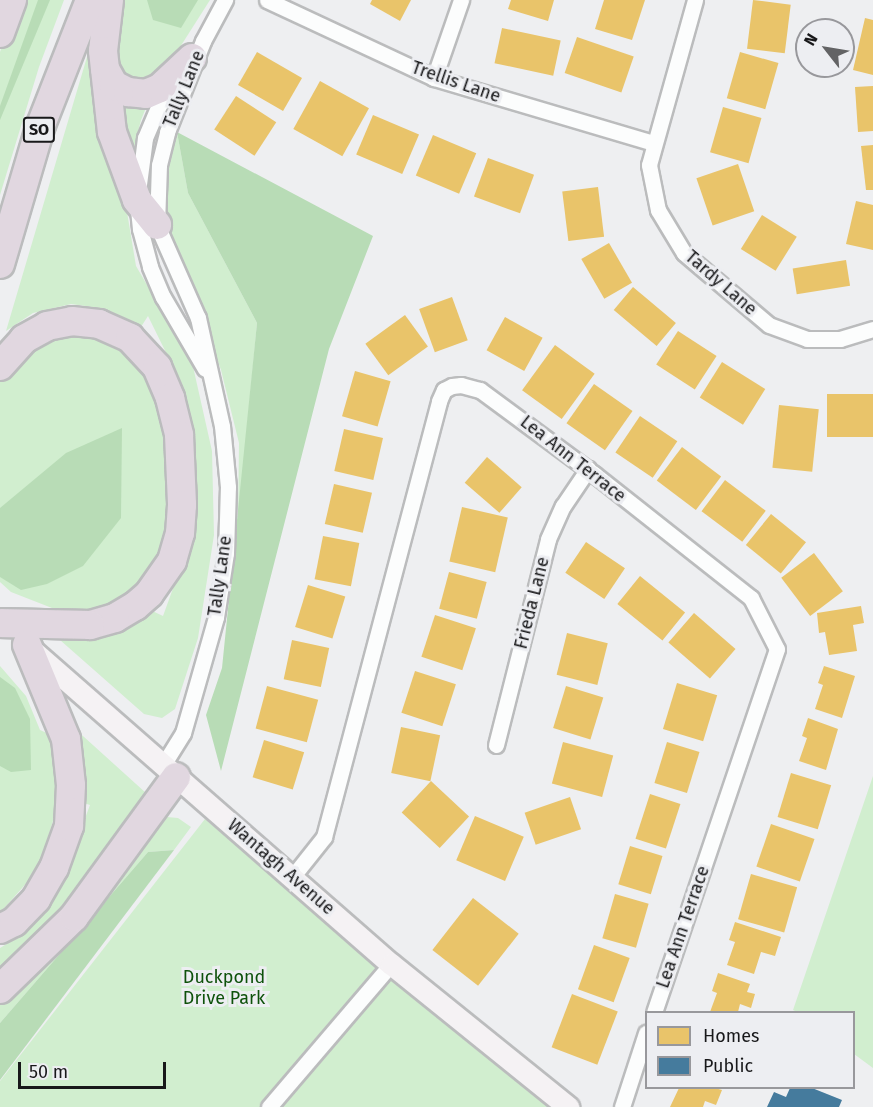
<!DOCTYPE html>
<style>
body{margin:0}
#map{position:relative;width:873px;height:1107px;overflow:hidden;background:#eeeff1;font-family:"Fira Sans",sans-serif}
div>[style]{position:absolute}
.green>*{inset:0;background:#d1eecf}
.forest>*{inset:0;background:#b8dcb6}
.homes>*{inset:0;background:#e9c46a;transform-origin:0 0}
.public>*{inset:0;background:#457b9d}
.roads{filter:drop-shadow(2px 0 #bbbcbd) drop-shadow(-2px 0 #bbbcbd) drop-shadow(0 2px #bbbcbd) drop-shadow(0 -2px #bbbcbd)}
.minor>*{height:15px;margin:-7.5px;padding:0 7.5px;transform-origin:7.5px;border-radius:7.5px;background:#fcfdfd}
.secondary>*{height:21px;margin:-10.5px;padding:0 10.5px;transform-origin:10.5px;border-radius:10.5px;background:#f5f2f4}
.motorway>*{height:28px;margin:-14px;padding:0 14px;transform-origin:14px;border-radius:14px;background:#e1d7e0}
span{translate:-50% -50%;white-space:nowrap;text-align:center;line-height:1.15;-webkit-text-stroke:6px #edeef2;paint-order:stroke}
.shield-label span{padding:2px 4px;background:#edeef2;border:2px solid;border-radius:4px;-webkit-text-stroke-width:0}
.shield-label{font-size:16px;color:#18181a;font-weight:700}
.street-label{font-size:18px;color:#18181a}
.park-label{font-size:18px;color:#0e520b}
.legend{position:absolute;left:645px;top:1011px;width:210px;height:78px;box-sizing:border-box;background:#edeef2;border:2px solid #98989c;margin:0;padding:8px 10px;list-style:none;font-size:18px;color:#18181a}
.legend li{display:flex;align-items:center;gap:12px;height:30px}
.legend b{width:30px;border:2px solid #98989c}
.north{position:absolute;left:795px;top:18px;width:60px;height:60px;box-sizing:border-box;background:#edeef2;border:2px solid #98989c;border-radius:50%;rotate:301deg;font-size:16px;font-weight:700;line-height:24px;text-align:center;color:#18181a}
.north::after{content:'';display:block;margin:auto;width:21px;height:27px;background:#636365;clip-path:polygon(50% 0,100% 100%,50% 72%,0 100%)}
.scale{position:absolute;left:18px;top:1062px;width:148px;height:27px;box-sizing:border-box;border:3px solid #18181a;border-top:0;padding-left:8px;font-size:18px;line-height:21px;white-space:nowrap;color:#18181a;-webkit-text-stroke:4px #edeef2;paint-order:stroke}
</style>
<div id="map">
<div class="green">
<div style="clip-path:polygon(18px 0,64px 0,39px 67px,0 195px,0 52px)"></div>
<div style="clip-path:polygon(120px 0,210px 0,161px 77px,144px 87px,114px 74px)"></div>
<div style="clip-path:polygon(92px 40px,94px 107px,126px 206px,136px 266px,192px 362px,212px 451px,214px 535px,198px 638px,175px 709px,162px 718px,144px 714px,60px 640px,117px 631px,146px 608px,163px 616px,188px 547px,193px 460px,178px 377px,148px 316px,139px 330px,106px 309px,71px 304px,33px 313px,6px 331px)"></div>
<div style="clip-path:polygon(118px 97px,148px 103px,141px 120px,132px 156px)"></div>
<div style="clip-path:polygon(177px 132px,188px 193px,257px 323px,238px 523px,239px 443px,221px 370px,166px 219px,166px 174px)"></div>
<div style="clip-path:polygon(92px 332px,134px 353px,156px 383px,169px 449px,169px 539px,154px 571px,114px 604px,85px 614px,53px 615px,52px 608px,11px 592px,0 582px,0 379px,43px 335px)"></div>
<div style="clip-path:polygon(0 666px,26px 696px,40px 730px,49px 734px,56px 762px,57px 808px,38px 870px,0 913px)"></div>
<div style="clip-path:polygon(73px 727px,146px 793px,147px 799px,52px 918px,0 969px,0 948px,13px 940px,39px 917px,61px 882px,90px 805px,80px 802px)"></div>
<div style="clip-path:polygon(873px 776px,873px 1068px,854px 1054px,854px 1012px,797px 1012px,793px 1010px)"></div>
<div style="clip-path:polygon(167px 817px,178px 818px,191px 827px,174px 850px,148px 852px,0 1023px,0 1001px,156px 822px)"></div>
<div style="clip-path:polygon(205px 819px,549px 1107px,0 1107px,0 1081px)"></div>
</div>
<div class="forest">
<div style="clip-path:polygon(38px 0,50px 0,0 120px,0 106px)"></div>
<div style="clip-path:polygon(147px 0,198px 0,181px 28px,153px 20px)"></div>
<div style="clip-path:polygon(177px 132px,373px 236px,329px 349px,221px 771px,206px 715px,222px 668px,257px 323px,188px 193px)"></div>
<div style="clip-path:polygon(122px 428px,121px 518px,83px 566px,47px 584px,21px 590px,0 577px,0 508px,66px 453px)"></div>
<div style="clip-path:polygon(0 677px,15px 688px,30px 719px,31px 770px,11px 772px,0 766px)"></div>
<div style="clip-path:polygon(174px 850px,0 1080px,0 1023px,148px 852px)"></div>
</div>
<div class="homes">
<div style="clip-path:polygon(372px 0,411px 0,400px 21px,370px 4px)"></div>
<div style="clip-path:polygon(511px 0,554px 0,548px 21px,508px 9px)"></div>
<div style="clip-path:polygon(604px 0,645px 0,632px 40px,595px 29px)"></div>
<div style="left:753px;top:0;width:38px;height:49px;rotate:7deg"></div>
<div style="clip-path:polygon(865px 18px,873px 20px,873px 75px,853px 70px)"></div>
<div style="left:502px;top:28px;width:60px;height:36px;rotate:12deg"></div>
<div style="left:577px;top:37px;width:60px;height:38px;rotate:19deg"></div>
<div style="left:257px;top:52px;width:52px;height:38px;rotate:30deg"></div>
<div style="left:740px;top:52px;width:40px;height:48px;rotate:16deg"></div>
<div style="left:320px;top:81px;width:56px;height:55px;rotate:29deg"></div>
<div style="clip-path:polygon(873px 86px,873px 131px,858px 132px,855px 87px)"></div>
<div style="left:236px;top:96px;width:48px;height:40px;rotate:33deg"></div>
<div style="left:723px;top:107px;width:40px;height:47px;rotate:16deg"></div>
<div style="left:373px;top:115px;width:50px;height:43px;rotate:23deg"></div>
<div style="left:433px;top:135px;width:47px;height:44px;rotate:23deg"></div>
<div style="clip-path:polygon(873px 145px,873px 190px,866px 190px,861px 146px)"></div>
<div style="left:488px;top:158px;width:49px;height:41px;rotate:20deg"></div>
<div style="left:738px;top:164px;width:50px;height:44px;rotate:71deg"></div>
<div style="left:598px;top:187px;width:50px;height:36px;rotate:83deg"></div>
<div style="clip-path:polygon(856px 201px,873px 205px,873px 250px,846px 244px)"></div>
<div style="left:762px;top:215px;width:41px;height:40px;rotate:32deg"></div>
<div style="left:609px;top:243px;width:46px;height:32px;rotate:60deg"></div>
<div style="left:846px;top:260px;width:26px;height:54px;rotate:81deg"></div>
<div style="left:633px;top:287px;width:56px;height:30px;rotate:40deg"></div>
<div style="left:452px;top:297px;width:46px;height:35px;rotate:70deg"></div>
<div style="left:405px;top:315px;width:39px;height:49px;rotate:54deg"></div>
<div style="left:505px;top:317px;width:43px;height:38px;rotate:29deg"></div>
<div style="left:678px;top:331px;width:46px;height:40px;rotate:33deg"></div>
<div style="left:555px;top:345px;width:49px;height:56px;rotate:36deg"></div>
<div style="left:722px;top:362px;width:51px;height:42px;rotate:32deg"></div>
<div style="left:355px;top:371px;width:37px;height:47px;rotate:16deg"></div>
<div style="left:594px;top:384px;width:47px;height:48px;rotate:35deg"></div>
<div style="left:873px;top:394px;width:43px;height:46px;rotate:90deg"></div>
<div style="left:779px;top:405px;width:40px;height:63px;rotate:6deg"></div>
<div style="left:640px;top:416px;width:45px;height:44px;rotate:34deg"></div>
<div style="left:344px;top:429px;width:40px;height:43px;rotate:13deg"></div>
<div style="left:682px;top:447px;width:49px;height:42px;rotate:37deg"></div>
<div style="left:487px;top:457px;width:46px;height:34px;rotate:41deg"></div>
<div style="left:725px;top:480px;width:51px;height:39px;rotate:37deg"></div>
<div style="left:334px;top:484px;width:39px;height:41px;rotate:13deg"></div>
<div style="left:462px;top:507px;width:47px;height:56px;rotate:13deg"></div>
<div style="left:771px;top:514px;width:45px;height:40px;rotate:39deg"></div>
<div style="left:323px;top:536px;width:37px;height:44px;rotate:11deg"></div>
<div style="left:586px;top:542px;width:47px;height:37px;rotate:34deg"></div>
<div style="left:814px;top:553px;width:48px;height:41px;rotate:53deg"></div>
<div style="left:449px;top:572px;width:39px;height:38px;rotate:15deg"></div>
<div style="left:640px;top:576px;width:58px;height:36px;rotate:39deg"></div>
<div style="left:308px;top:585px;width:39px;height:44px;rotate:17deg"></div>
<div style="clip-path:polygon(861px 606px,864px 623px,853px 625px,857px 651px,829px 655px,825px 632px,819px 633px,817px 613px)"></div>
<div style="left:694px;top:613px;width:55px;height:39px;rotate:41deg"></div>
<div style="left:435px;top:615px;width:43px;height:44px;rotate:18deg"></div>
<div style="left:567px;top:633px;width:42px;height:43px;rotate:14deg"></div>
<div style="left:292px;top:640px;width:38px;height:40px;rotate:12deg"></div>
<div style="clip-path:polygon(824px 666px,855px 676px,842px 718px,815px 709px,823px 685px,818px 683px)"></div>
<div style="left:415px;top:671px;width:43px;height:44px;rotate:18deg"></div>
<div style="left:677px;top:683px;width:42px;height:48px;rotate:17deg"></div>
<div style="left:267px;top:686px;width:53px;height:44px;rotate:15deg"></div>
<div style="left:566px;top:686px;width:39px;height:44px;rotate:17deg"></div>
<div style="clip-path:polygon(808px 718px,838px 729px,826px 770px,799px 761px,807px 738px,802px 736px)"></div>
<div style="left:401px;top:727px;width:40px;height:47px;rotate:12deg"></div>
<div style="left:264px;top:740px;width:42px;height:39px;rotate:17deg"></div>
<div style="left:563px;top:742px;width:52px;height:43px;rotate:15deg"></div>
<div style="left:667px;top:742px;width:34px;height:43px;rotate:17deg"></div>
<div style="left:791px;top:773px;width:42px;height:46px;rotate:17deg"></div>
<div style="left:431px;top:781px;width:52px;height:43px;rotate:43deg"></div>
<div style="left:650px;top:794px;width:32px;height:47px;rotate:18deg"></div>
<div style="left:570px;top:797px;width:34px;height:48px;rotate:71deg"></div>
<div style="left:475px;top:816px;width:53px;height:48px;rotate:23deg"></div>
<div style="left:771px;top:824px;width:46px;height:45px;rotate:19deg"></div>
<div style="left:630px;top:846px;width:34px;height:40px;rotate:17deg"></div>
<div style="left:751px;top:874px;width:48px;height:47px;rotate:16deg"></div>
<div style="left:615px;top:894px;width:35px;height:46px;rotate:16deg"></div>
<div style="left:473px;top:898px;width:58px;height:66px;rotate:38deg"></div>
<div style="clip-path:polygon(735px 922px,781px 937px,775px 956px,761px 952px,754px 974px,727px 965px,735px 942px,729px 940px)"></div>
<div style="left:594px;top:945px;width:38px;height:47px;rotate:20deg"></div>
<div style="clip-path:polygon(718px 973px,750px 984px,747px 992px,755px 994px,751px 1008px,740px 1004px,738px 1012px,710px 1012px,717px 993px,712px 991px)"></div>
<div style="left:572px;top:994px;width:49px;height:57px;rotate:21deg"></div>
<div style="clip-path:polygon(679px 1088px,715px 1088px,722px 1090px,716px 1105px,705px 1101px,703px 1107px,670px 1107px)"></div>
</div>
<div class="public">
<div style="clip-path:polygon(790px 1088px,812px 1088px,842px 1100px,839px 1107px,767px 1107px,774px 1092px,786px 1097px)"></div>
</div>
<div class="roads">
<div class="minor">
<div style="left:267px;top:0;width:184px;rotate:25deg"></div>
<div style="left:434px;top:78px;width:228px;rotate:16.5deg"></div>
<div style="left:695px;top:0;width:171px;rotate:105.6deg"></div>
<div style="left:649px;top:165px;width:46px;rotate:78.7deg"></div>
<div style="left:658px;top:210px;width:50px;rotate:58.8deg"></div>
<div style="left:684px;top:253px;width:111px;rotate:40.3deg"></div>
<div style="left:769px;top:325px;width:40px;rotate:20.2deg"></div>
<div style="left:807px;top:339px;width:33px"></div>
<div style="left:840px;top:339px;width:34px;rotate:-17deg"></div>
<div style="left:434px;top:78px;width:83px;rotate:-70.9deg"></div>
<div style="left:172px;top:86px;width:23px;rotate:124deg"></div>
<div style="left:159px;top:105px;width:36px;rotate:113deg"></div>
<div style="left:145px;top:138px;width:63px;rotate:97.4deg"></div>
<div style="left:137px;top:200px;width:29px;rotate:84deg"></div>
<div style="left:140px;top:229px;width:39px;rotate:75deg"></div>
<div style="left:150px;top:267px;width:33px;rotate:67deg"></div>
<div style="left:163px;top:297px;width:83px;rotate:59.7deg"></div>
<div style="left:496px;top:745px;width:212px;rotate:-75.8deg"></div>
<div style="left:548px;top:539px;width:36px;rotate:-66deg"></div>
<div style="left:563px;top:506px;width:45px;rotate:-56deg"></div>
<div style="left:163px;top:765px;width:38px;rotate:-58deg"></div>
<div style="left:183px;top:733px;width:121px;rotate:-74.1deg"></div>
<div style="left:216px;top:617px;width:65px;rotate:-81.1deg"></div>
<div style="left:226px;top:553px;width:66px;rotate:-88.3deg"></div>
<div style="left:228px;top:487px;width:61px;rotate:-95.6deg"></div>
<div style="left:222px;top:426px;width:111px;rotate:-102.5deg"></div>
<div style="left:198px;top:318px;width:102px;rotate:-113.8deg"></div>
<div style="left:157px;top:225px;width:60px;rotate:-88.1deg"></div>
<div style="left:159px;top:165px;width:34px;rotate:-76deg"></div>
<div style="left:167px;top:132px;width:98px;rotate:-68.4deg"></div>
<div style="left:203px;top:41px;width:47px;rotate:-61.8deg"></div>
<div style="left:293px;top:876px;width:50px;rotate:-51.5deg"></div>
<div style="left:324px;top:837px;width:451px;rotate:-75.2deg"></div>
<div style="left:439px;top:401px;width:12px;rotate:-66deg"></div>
<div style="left:444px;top:390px;width:9px;rotate:-27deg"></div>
<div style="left:452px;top:386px;width:9px;rotate:-6deg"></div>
<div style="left:461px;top:385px;width:20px;rotate:15deg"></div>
<div style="left:480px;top:390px;width:142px;rotate:36.4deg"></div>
<div style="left:594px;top:474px;width:200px;rotate:38.3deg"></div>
<div style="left:751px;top:598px;width:57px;rotate:63deg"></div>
<div style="left:777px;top:649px;width:383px;rotate:108.7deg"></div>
<div style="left:269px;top:1107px;width:188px;rotate:-49.5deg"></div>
<div style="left:622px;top:1107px;width:78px;rotate:-72deg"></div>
</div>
<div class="secondary">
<div style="left:32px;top:650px;width:477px;rotate:41.2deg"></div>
<div style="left:391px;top:964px;width:228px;rotate:38.9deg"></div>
</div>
<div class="motorway">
<div style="left:109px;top:0;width:51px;rotate:96.7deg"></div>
<div style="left:103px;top:51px;width:81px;rotate:83.7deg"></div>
<div style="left:112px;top:132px;width:72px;rotate:69.8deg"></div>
<div style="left:137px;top:200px;width:32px;rotate:51deg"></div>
<div style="left:0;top:33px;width:35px;rotate:-70deg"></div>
<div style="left:105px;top:69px;width:18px;rotate:61deg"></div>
<div style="left:114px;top:85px;width:16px;rotate:27deg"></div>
<div style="left:128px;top:92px;width:18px;rotate:6deg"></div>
<div style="left:146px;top:94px;width:15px;rotate:-23deg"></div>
<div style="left:160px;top:88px;width:44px;rotate:-43.2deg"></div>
<div style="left:0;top:264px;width:145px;rotate:-73.6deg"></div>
<div style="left:41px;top:125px;width:134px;rotate:-68.6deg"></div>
<div style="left:0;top:366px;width:36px;rotate:-48deg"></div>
<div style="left:24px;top:339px;width:26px;rotate:-29deg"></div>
<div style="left:47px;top:326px;width:25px;rotate:-11deg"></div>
<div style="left:72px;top:321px;width:27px;rotate:6deg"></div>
<div style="left:99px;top:324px;width:34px;rotate:24deg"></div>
<div style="left:130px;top:338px;width:40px;rotate:47deg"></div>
<div style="left:157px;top:367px;width:34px;rotate:67deg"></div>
<div style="left:170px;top:398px;width:38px;rotate:76deg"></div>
<div style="left:179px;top:435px;width:70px;rotate:87.5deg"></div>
<div style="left:182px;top:505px;width:28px;rotate:94deg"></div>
<div style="left:180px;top:533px;width:29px;rotate:106deg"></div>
<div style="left:172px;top:561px;width:40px;rotate:124.9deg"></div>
<div style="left:149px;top:594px;width:18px;rotate:139deg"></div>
<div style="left:135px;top:606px;width:23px;rotate:149deg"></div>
<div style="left:115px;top:618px;width:26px;rotate:164deg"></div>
<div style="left:90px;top:625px;width:89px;rotate:-178.7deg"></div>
<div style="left:0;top:929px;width:16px;rotate:-27deg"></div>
<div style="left:14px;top:922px;width:32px;rotate:-46deg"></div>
<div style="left:36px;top:899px;width:36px;rotate:-60deg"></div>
<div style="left:54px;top:868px;width:45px;rotate:-70.3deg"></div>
<div style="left:69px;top:826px;width:41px;rotate:-87.2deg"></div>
<div style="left:71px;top:785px;width:46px;rotate:-96.2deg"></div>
<div style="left:66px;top:739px;width:102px;rotate:-112.5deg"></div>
<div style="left:0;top:989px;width:103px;rotate:-44.2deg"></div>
<div style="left:74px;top:917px;width:173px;rotate:-53.9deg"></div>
</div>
</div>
<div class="shield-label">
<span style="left:39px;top:130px">SO</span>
</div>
<div class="street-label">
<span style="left:456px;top:82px;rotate:19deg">Trellis Lane</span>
<span style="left:184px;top:89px;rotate:-68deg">Tally Lane</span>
<span style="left:721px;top:283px;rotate:41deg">Tardy Lane</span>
<span style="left:573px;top:459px;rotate:38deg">Lea Ann Terrace</span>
<span style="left:220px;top:576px;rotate:-82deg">Tally Lane</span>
<span style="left:532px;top:603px;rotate:-76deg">Frieda Lane</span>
<span style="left:281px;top:867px;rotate:41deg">Wantagh Avenue</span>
<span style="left:683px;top:927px;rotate:-71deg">Lea Ann Terrace</span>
</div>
<div class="park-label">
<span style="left:224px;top:988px">Duckpond<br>Drive Park</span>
</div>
<ul class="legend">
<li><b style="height:16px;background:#e9c46a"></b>Homes</li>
<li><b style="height:16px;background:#457b9d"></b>Public</li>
</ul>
<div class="north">N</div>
<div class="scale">50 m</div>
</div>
